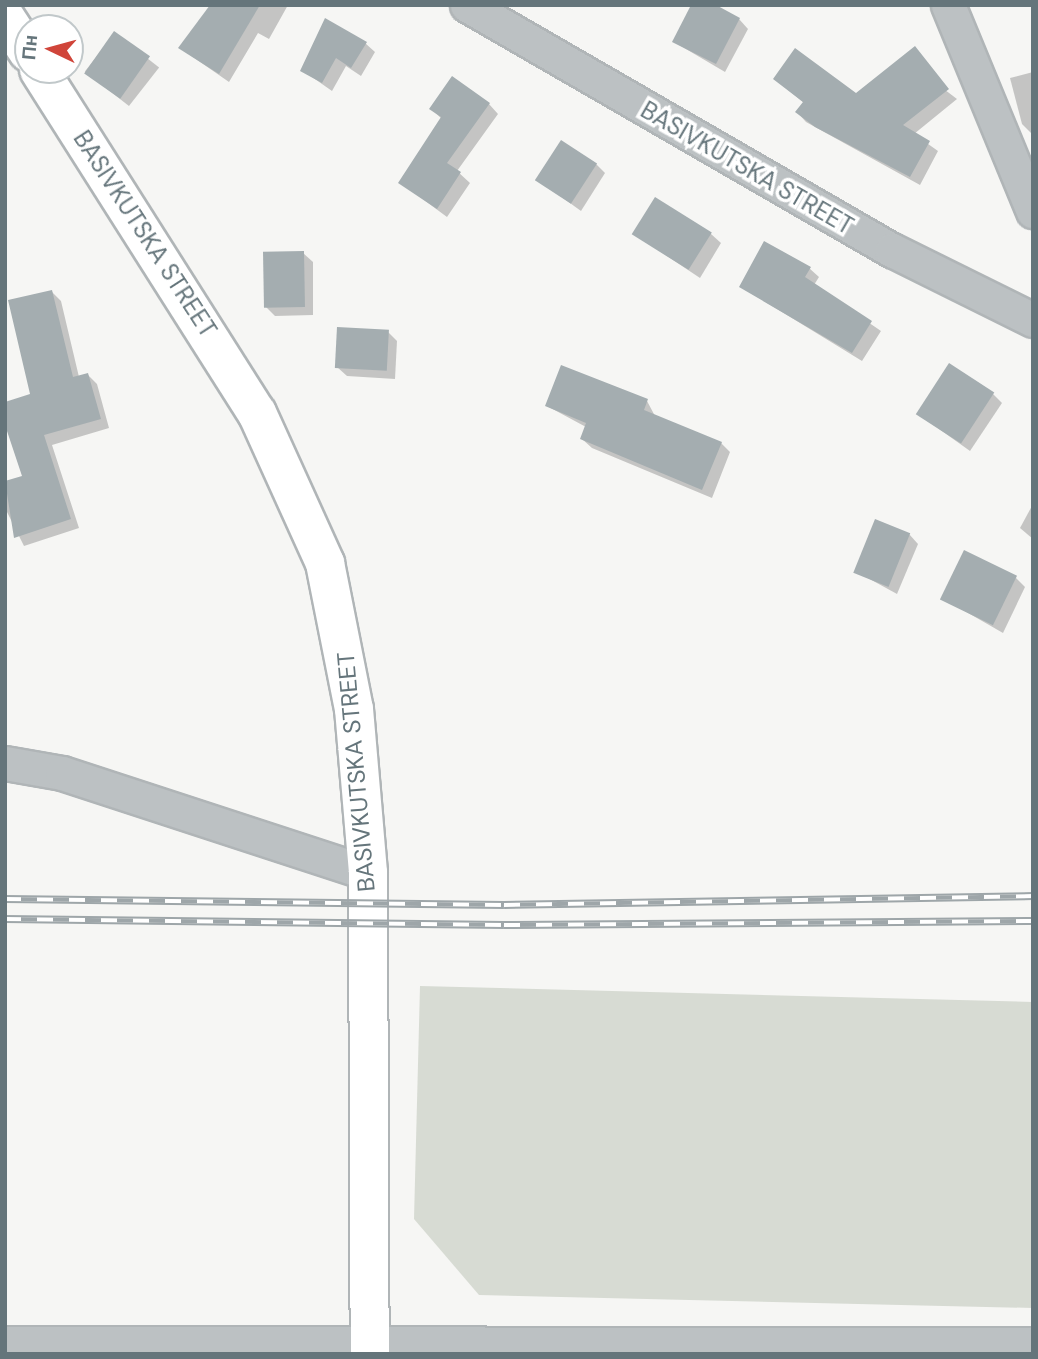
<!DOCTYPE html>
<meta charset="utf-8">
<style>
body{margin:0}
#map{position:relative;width:1038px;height:1359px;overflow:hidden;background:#f6f6f4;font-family:"DM Sans",sans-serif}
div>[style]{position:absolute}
.green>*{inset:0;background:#d7dbd3}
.shadow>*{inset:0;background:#0003;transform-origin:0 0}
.building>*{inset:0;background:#a4adb0;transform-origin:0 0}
.roads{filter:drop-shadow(2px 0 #b0b5b7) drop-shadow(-2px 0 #b0b5b7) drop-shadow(0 2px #b0b5b7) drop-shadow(0 -2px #b0b5b7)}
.minor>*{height:33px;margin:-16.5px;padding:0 16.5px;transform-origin:16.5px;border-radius:16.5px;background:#bcc1c3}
.major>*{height:38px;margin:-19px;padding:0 19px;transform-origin:19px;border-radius:19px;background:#fff}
.rail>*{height:8px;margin-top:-4px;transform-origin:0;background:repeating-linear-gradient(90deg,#fff 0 16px,#9ea6a9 0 32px);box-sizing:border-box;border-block:2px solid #9ea6a9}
span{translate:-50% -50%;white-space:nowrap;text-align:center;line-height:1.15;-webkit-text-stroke:7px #fff;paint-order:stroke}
.street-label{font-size:24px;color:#65757b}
.frame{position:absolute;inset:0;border:7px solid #65757b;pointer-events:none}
.north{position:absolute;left:14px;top:14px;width:70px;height:70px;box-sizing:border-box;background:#fff;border:2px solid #c1c8ca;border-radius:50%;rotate:275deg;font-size:19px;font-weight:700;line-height:28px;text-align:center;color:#65757b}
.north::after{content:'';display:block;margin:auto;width:24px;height:32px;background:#d0453a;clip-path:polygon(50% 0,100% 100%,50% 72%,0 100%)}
</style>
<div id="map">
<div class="green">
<div style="clip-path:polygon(420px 986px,1033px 1002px,1033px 1308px,479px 1295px,414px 1219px)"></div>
</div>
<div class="shadow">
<div style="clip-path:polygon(212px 5px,288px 5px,269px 39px,258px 33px,229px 82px,180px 48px)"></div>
<div style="clip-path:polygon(739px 19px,748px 29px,725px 72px,674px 42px)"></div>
<div style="left:115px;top:33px;width:56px;height:49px;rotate:38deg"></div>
<div style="clip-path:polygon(365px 43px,375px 52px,361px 76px,346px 66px,332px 91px,302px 70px)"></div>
<div style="clip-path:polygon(903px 58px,957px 99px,914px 134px,938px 151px,920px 185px,806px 122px,797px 112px,804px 103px,775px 79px,856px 95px)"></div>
<div style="clip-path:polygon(1033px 72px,1033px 133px,1031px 133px,1022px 124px,1010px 78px)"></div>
<div style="clip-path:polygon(489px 104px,498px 114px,457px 171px,470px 183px,447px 217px,401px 183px,442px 119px,431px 109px)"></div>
<div style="clip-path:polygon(596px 164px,605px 173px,581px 211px,538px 180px)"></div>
<div style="clip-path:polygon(634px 234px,711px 234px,721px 243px,700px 278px)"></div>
<div style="clip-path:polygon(303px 253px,313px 262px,313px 315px,275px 316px,265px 306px)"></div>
<div style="clip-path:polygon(809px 268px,819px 277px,814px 285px,881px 331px,862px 361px,741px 287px)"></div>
<div style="clip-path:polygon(52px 292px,61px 301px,79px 377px,87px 374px,97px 384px,109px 428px,52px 445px,79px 528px,24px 546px,5px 508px,5px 483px,24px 477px)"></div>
<div style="clip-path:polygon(388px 332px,397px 341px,395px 379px,347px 376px,337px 367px)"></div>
<div style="clip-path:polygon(562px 367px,647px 401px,655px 416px,721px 443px,730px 452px,712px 498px,592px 448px,582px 439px,586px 427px,547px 406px)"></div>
<div style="clip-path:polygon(993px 394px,1002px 403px,970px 451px,918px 414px)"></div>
<div style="clip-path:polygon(1033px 504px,1033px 539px,1020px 528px)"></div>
<div style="clip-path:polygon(909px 534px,918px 544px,897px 594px,855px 571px)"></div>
<div style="clip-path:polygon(1016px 578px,1025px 587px,1003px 633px,942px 598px)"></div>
</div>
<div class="building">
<div style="clip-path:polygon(210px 5px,260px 5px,219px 74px,178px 48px)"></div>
<div style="clip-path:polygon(691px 5px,716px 5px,740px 18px,716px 64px,672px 42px)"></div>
<div style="clip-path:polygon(325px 18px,367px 42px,351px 68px,336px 58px,322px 83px,300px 71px)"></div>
<div style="left:114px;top:31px;width:44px;height:52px;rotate:35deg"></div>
<div style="clip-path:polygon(915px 46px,949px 89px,903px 125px,930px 141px,910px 177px,815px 127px,795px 112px,803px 102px,773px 79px,795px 48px,856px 93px)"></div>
<div style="clip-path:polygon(452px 76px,490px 103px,447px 163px,461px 172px,437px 209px,398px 183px,441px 117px,429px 109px)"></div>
<div style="left:561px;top:140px;width:43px;height:48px;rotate:33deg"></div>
<div style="left:655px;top:197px;width:67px;height:44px;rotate:32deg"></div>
<div style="clip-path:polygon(764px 241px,811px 267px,805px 277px,872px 321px,852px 353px,739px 287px)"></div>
<div style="left:304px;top:251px;width:56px;height:41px;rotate:89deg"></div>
<div style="clip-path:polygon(52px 290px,73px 377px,88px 373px,101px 419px,44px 435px,71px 519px,14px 538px,5px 481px,22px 476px,5px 425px,5px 402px,30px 394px,8px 300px)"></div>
<div style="left:337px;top:327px;width:52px;height:41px;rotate:3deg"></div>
<div style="left:949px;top:363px;width:54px;height:61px;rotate:33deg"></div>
<div style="clip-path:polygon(561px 365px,648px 399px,644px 410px,722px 442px,702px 490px,580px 439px,586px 423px,545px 406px)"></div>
<div style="left:875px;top:519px;width:38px;height:58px;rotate:22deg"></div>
<div style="left:964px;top:550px;width:59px;height:55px;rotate:26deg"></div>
</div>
<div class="roads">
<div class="minor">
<div style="left:467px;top:5px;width:491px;rotate:30deg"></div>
<div style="left:892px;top:250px;width:157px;rotate:26.4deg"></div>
<div style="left:948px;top:5px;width:223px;rotate:67.6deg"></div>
<div style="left:5px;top:763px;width:58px;rotate:10deg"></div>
<div style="left:62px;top:773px;width:322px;rotate:18.1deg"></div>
<div style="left:5px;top:1343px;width:1028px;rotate:0.06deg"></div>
</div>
<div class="major">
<div style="left:5px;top:17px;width:42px;rotate:56.7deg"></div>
<div style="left:39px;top:70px;width:406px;rotate:57.6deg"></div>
<div style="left:257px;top:413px;width:165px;rotate:65.6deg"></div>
<div style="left:325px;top:563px;width:149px;rotate:78.8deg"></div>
<div style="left:354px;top:709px;width:165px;rotate:85.1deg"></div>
<div style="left:368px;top:873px;width:481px;rotate:89.8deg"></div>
</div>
</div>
<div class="rail">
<div style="left:5px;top:899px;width:499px;rotate:0.7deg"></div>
<div style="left:504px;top:905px;width:529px;rotate:-0.97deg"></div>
<div style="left:5px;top:919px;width:499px;rotate:0.7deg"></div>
<div style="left:504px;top:925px;width:529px;rotate:-0.43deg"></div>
</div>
<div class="street-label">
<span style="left:747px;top:168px;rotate:30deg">BASIVKUTSKA STREET</span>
<span style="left:145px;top:234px;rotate:57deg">BASIVKUTSKA STREET</span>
<span style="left:356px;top:772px;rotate:-95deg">BASIVKUTSKA STREET</span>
</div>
<div class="frame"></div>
<div class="north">Пн</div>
</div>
